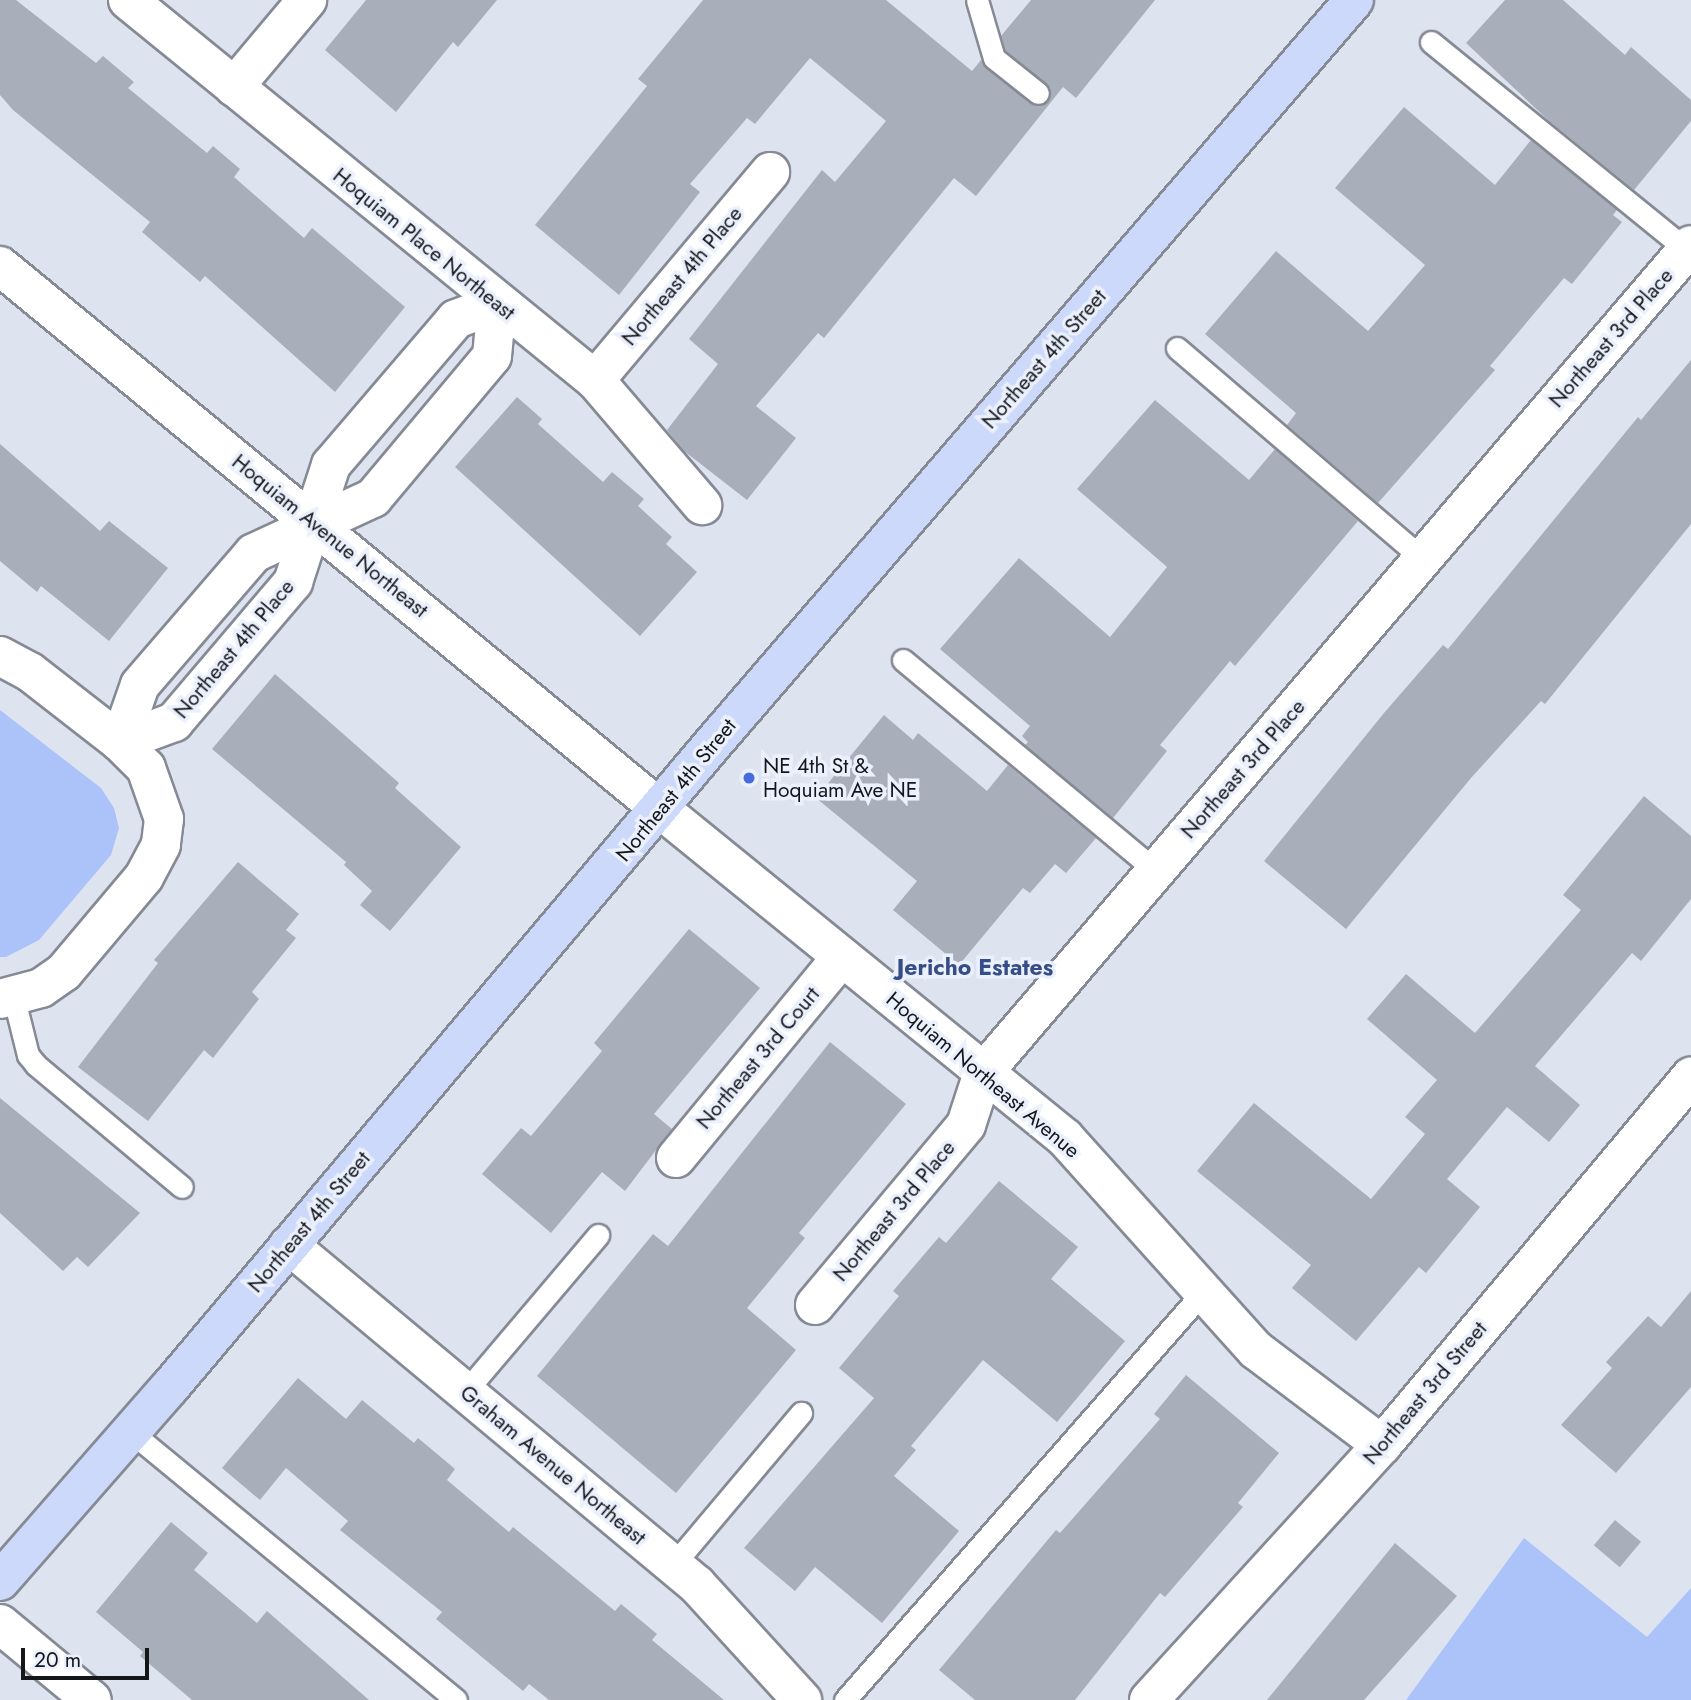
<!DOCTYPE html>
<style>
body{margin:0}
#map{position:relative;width:1691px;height:1700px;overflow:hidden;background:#dee3f0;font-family:Jost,sans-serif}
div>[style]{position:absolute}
.green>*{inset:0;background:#acc3f9}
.building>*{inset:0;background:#a9afba;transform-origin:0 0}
.roads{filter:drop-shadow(2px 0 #858a95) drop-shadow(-2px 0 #858a95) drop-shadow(0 2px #858a95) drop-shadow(0 -2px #858a95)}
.service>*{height:21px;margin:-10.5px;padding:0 10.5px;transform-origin:10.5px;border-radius:10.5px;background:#fff}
.minor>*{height:38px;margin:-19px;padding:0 19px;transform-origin:19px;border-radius:19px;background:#fff}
.tertiary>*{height:38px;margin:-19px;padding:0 19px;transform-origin:19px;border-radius:19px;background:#fff}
.secondary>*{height:38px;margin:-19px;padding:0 19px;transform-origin:19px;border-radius:19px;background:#cdd9fa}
.dots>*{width:19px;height:19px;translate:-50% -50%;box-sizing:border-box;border:4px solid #ebf0fd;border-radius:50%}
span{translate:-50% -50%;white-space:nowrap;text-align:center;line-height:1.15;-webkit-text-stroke:7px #ebf0fd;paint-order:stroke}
.street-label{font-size:21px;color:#14161a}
.poi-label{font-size:21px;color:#14161a}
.left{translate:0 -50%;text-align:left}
.neighbourhood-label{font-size:23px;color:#374d87;font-weight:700}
.scale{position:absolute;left:21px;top:1648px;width:128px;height:32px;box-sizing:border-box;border:4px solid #14161a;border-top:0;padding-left:9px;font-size:21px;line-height:24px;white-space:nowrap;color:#14161a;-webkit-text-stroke:5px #ebf0fd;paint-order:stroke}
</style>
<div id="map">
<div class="green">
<div style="clip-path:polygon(0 710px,101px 788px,114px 808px,119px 828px,111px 855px,39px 940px,6px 957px,0 957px)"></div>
<div style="clip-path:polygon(1524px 1538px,1647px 1637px,1691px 1588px,1691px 1700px,1406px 1700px)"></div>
</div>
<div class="building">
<div style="clip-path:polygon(0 0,16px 0,96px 63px,103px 56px,134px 82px,128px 88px,207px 153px,213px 146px,240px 169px,234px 177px,304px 238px,312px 228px,405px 307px,335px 392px,205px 276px,200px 282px,142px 232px,150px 222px,13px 110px,0 95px)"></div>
<div style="clip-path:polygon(366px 0,497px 0,458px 47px,453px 42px,396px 112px,325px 50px)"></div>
<div style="clip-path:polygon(703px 0,886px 0,972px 71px,981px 60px,1037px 106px,1049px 101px,1050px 88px,1005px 50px,1001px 36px,1031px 0,1155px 0,1076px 98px,1063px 87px,976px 196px,954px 178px,824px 338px,818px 333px,756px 406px,796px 438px,747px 500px,684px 451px,667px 430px,718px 364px,689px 339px,822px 170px,835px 182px,886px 121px,810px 58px,755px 124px,747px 118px,690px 184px,700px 192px,619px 295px,535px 225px,647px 86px,638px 79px)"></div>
<div style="clip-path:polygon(1505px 0,1563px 0,1625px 55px,1631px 47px,1691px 100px,1691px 121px,1634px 190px,1548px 120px,1466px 43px)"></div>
<div style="clip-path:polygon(1404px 107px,1495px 185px,1531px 140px,1617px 210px,1613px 215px,1622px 222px,1572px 284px,1564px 278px,1490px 366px,1495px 370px,1378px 503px,1287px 425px,1296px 413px,1205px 334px,1276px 251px,1368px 331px,1425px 265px,1335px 188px)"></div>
<div style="clip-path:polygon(1691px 360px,1691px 524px,1545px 704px,1541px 701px,1471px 778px,1346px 929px,1264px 861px,1384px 713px,1443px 645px,1448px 649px,1638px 417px,1641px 420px)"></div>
<div style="clip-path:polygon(517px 397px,542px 419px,538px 424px,603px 482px,612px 472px,644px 499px,638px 506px,672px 537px,666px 544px,697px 572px,640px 636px,455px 467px)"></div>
<div style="clip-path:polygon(1155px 400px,1249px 480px,1275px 449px,1358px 521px,1235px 666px,1230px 661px,1160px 745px,1167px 751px,1113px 818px,1025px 745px,1028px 742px,1022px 736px,1030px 726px,940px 649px,1019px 558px,1110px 637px,1167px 567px,1077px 489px)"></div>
<div style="clip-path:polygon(0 444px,100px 531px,109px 521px,168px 568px,109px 641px,41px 586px,37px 592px,0 561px)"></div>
<div style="clip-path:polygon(275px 674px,399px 783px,395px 788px,461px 847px,390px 931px,360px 905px,372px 891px,344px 865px,346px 862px,212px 749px)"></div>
<div style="clip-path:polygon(884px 715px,913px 740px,918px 733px,987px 791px,1008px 765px,1096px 838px,1066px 873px,1055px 864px,1030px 893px,1023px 888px,959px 965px,893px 910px,917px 881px,816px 798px)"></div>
<div style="clip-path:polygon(1644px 796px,1691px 836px,1691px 899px,1641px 961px,1632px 953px,1535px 1066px,1580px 1105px,1549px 1142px,1507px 1107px,1447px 1179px,1480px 1207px,1426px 1273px,1419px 1267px,1356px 1341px,1292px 1288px,1311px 1265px,1197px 1171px,1254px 1103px,1371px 1199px,1425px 1134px,1405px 1117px,1437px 1080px,1367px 1019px,1406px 974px,1475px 1033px,1581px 910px,1563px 895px)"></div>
<div style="clip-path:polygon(238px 862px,299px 914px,286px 930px,296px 938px,252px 992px,259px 999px,213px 1058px,204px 1050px,148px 1121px,78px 1067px,158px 963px,154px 960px)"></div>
<div style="clip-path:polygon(689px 929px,760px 988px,654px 1114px,672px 1129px,625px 1191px,602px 1172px,551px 1233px,482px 1174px,521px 1128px,531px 1136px,602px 1051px,594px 1043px)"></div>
<div style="clip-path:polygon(830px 1042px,906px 1104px,799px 1233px,805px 1238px,747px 1308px,796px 1350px,676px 1493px,537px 1376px,653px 1234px,668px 1246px)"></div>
<div style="clip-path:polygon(0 1098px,140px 1213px,88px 1267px,77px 1257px,63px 1271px,0 1213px)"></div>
<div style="clip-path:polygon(999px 1181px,1078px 1247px,1051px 1279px,1125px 1341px,1057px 1422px,983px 1360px,911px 1446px,916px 1450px,894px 1476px,959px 1531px,882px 1623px,815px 1567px,795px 1591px,744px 1548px,874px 1398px,839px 1368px,899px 1296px,893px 1291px,939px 1237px,946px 1243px)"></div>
<div style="clip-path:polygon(1691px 1291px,1691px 1387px,1616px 1473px,1561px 1425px,1612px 1368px,1606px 1362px,1648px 1316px,1661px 1327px)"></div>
<div style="clip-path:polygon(1186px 1375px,1279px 1453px,1238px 1503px,1243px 1507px,1165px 1597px,1160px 1593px,1075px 1700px,975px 1700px,939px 1670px,1056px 1530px,1060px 1533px,1160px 1419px,1154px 1414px)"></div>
<div style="clip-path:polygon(298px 1378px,346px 1419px,362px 1400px,414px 1443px,418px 1438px,455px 1469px,447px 1480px,509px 1532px,513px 1527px,615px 1611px,621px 1604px,657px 1634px,652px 1640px,724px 1700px,549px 1700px,529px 1684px,523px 1691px,436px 1619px,442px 1612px,340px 1530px,348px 1521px,286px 1468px,260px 1500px,222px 1468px)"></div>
<div style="left:1615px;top:1520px;width:34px;height:33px;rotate:40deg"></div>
<div style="clip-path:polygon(171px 1522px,208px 1553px,194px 1570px,257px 1623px,267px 1611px,369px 1700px,192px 1700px,140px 1656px,143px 1652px,96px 1612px)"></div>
<div style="clip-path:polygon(1395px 1543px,1457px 1596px,1364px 1700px,1267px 1700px)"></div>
</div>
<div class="roads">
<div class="service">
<div style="left:977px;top:0;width:60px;rotate:73.7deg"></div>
<div style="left:994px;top:58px;width:56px;rotate:38.5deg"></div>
<div style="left:1431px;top:42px;width:330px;rotate:39.1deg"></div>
<div style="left:1177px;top:348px;width:324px;rotate:40.6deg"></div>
<div style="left:903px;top:660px;width:329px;rotate:39.8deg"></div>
<div style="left:14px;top:999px;width:58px;rotate:76deg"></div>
<div style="left:28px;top:1055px;width:13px;rotate:51deg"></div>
<div style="left:36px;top:1065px;width:190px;rotate:39.9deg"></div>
<div style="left:465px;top:1392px;width:206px;rotate:-49.7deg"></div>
<div style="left:131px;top:1432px;width:421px;rotate:39.5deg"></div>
<div style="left:673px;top:1565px;width:199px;rotate:-49.9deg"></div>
<div style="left:845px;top:1700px;width:543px;rotate:-48.73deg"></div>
</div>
<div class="minor">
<div style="left:128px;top:0;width:602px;rotate:39.14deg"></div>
<div style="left:595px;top:380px;width:165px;rotate:49.4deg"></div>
<div style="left:234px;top:87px;width:114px;rotate:-50deg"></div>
<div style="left:595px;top:380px;width:272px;rotate:-49.9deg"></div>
<div style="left:0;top:656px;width:34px;rotate:28deg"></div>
<div style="left:30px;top:672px;width:114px;rotate:37.9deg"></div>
<div style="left:120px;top:742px;width:37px;rotate:45deg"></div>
<div style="left:146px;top:768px;width:54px;rotate:70.6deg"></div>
<div style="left:164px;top:819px;width:26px;rotate:97deg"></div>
<div style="left:161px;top:845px;width:36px;rotate:118deg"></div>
<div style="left:144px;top:877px;width:124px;rotate:130.1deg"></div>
<div style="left:64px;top:972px;width:28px;rotate:145deg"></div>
<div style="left:41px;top:988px;width:42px;rotate:165deg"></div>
<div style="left:120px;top:742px;width:60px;rotate:-70.7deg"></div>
<div style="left:140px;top:685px;width:174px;rotate:-49.2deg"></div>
<div style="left:254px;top:553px;width:131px;rotate:-24.8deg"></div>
<div style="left:373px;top:498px;width:185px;rotate:-50deg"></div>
<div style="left:492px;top:356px;width:52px;rotate:-84.5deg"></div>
<div style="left:120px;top:742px;width:58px;rotate:-20.3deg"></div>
<div style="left:174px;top:722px;width:184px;rotate:-49.6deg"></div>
<div style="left:293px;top:582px;width:123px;rotate:-72deg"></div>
<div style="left:331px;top:465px;width:192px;rotate:-49.4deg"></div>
<div style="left:456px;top:319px;width:44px;rotate:-20.1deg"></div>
<div style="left:659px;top:808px;width:523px;rotate:39.1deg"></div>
<div style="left:1065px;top:1138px;width:285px;rotate:48deg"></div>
<div style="left:1256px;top:1350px;width:158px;rotate:37deg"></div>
<div style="left:676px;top:1158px;width:259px;rotate:-50.5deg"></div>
<div style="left:289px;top:1245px;width:531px;rotate:39.81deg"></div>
<div style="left:697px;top:1585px;width:156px;rotate:47.6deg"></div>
<div style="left:815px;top:1305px;width:235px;rotate:-50deg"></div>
<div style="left:966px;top:1125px;width:55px;rotate:-71.9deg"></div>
<div style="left:983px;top:1073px;width:1089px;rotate:-49.47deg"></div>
<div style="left:0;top:1624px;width:119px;rotate:39.6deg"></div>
<div style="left:1149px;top:1700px;width:345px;rotate:-47.6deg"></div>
<div style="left:1382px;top:1445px;width:481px;rotate:-50deg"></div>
</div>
<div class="tertiary">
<div style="left:0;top:266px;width:853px;rotate:39.44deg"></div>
</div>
<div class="secondary">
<div style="left:0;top:1581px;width:258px;rotate:-48.8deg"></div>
<div style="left:170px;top:1387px;width:837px;rotate:-49.84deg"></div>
<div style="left:710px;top:747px;width:986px;rotate:-49.23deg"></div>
</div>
</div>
<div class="dots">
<div style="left:749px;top:778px;background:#456cde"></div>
</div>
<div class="street-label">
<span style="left:424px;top:244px;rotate:39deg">Hoquiam Place Northeast</span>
<span style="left:682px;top:276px;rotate:-50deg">Northeast 4th Place</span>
<span style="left:1611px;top:338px;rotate:-49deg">Northeast 3rd Place</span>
<span style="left:1044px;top:359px;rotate:-49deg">Northeast 4th Street</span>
<span style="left:330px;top:536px;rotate:39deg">Hoquiam Avenue Northeast</span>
<span style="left:234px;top:649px;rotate:-50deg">Northeast 4th Place</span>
<span style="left:1243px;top:769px;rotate:-49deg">Northeast 3rd Place</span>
<span style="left:676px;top:790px;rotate:-51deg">Northeast 4th Street</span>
<span style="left:758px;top:1058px;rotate:-50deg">Northeast 3rd Court</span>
<span style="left:983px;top:1075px;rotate:40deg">Hoquiam Northeast Avenue</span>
<span style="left:894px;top:1211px;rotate:-50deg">Northeast 3rd Place</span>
<span style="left:309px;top:1222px;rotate:-50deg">Northeast 4th Street</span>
<span style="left:1425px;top:1393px;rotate:-50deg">Northeast 3rd Street</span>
<span style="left:553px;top:1465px;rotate:40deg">Graham Avenue Northeast</span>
</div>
<div class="poi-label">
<span class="left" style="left:763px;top:778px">NE 4th St &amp;<br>Hoquiam Ave NE</span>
</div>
<div class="neighbourhood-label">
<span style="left:975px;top:967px">Jericho Estates</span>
</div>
<div class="scale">20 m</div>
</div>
